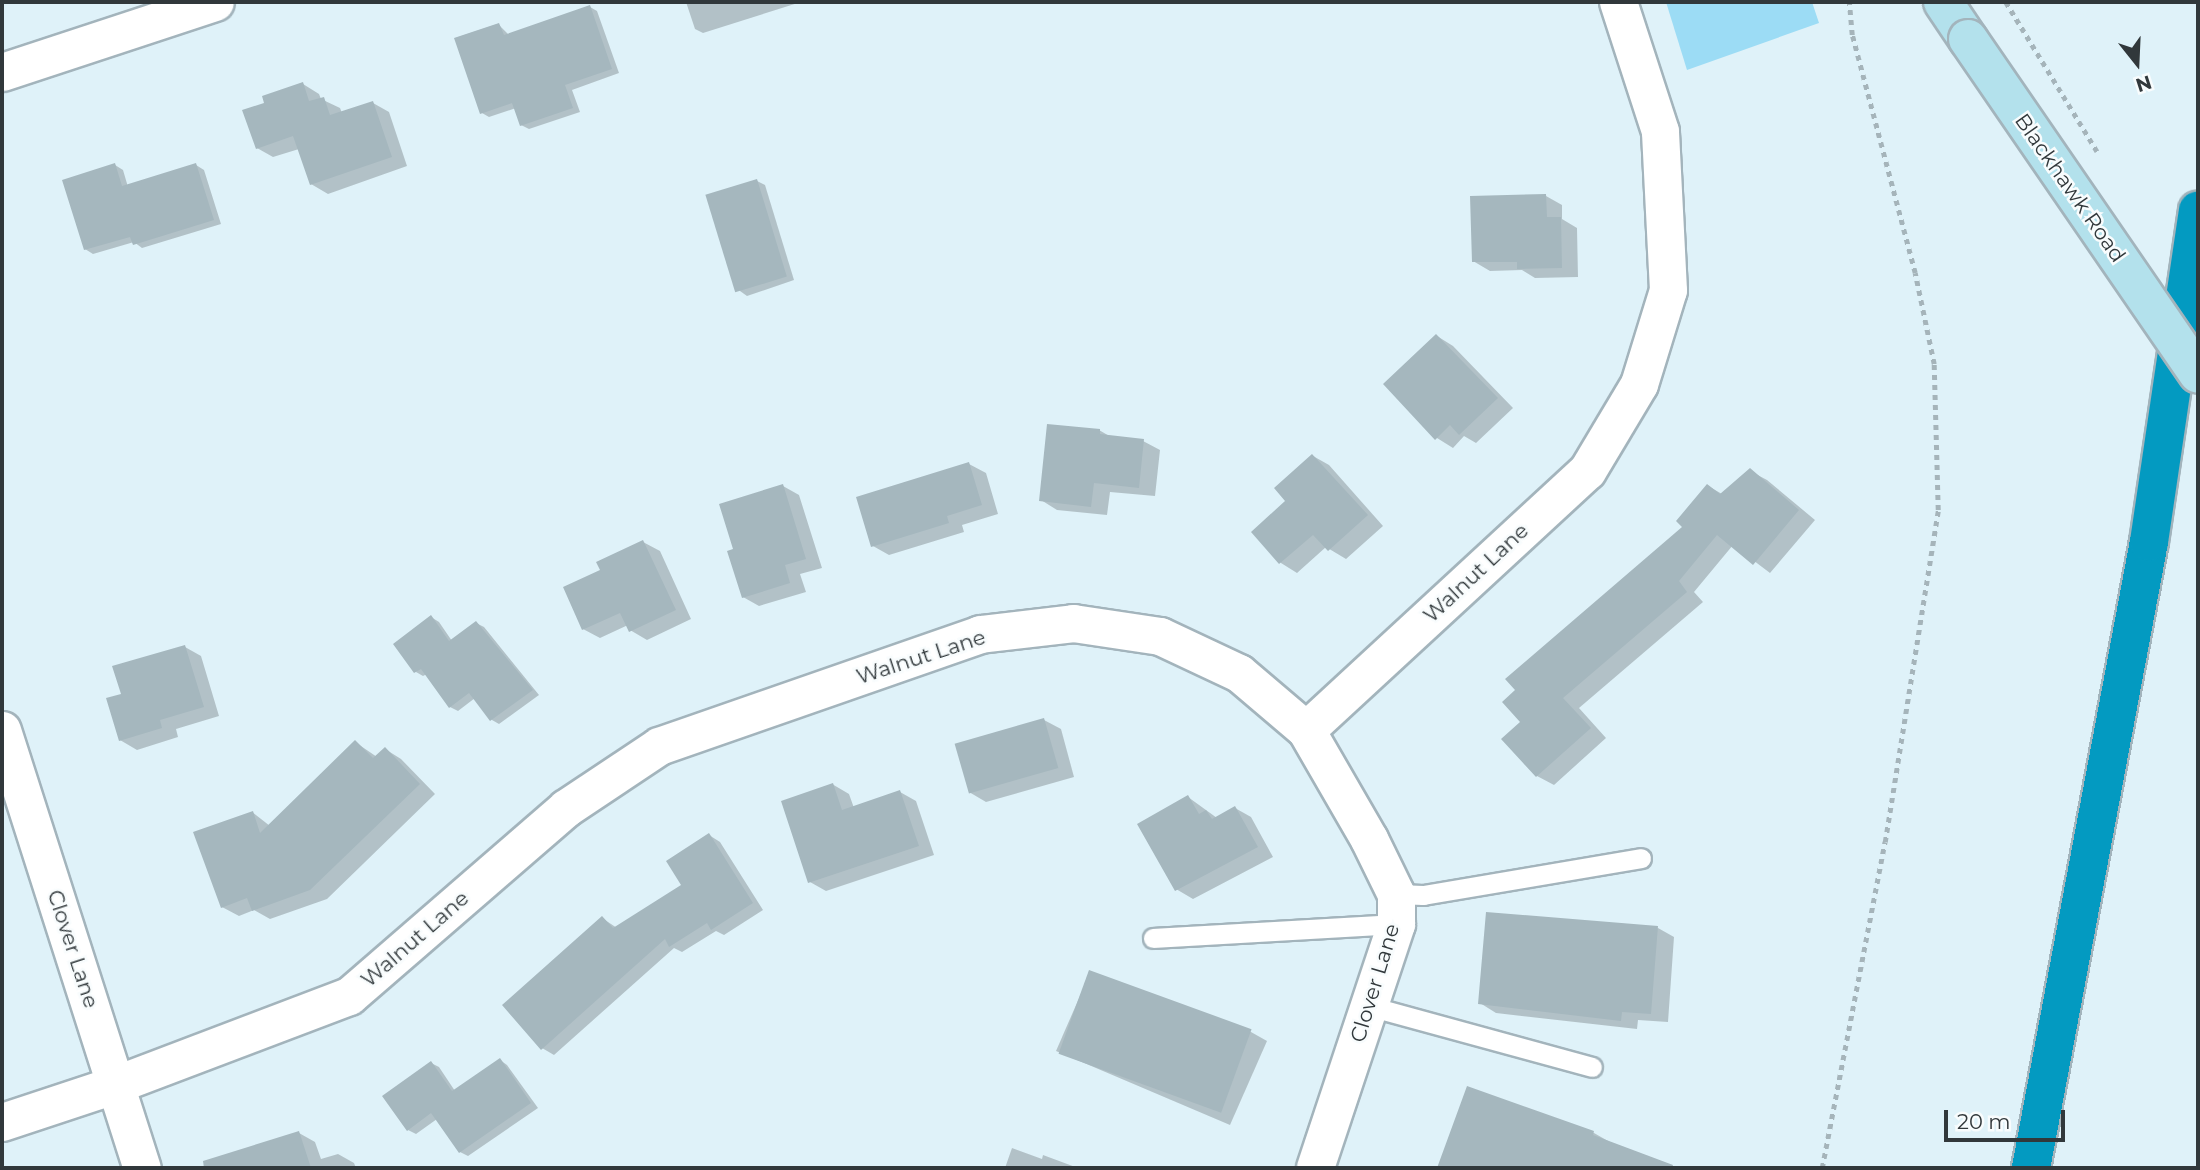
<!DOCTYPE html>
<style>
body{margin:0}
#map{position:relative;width:2200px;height:1170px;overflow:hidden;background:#dff2f9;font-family:Montserrat,sans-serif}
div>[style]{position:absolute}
.green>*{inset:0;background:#9cdcf5}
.shadow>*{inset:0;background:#0003}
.building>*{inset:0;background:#a5b7be;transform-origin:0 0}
.path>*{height:4.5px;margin-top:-2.25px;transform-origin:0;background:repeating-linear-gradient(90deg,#a5b4ba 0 5px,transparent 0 10px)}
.roads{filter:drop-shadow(2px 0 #a3b4bc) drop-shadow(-2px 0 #a3b4bc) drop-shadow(0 2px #a3b4bc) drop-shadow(0 -2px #a3b4bc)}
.lane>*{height:19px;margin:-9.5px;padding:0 9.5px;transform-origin:9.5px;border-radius:9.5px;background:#fff}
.street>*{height:37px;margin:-18.5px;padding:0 18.5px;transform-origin:18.5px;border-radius:18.5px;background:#fff}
.secondary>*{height:38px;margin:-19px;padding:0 19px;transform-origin:19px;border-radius:19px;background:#b3e1ec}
.highway>*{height:38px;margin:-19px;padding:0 19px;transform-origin:19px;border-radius:19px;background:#039ac1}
.path-bridge>*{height:4.5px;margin-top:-2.25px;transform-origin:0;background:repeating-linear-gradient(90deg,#a5b4ba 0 5px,transparent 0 10px)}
.bridges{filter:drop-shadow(2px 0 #a3b4bc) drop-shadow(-2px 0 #a3b4bc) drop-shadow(0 2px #a3b4bc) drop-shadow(0 -2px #a3b4bc)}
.secondary-bridge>*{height:38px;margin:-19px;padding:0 19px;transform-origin:19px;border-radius:19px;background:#b3e1ec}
span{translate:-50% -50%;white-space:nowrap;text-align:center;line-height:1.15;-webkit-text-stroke:5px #f8fcfd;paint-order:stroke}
.street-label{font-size:21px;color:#31383b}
.frame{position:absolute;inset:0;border:4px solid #31383b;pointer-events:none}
.north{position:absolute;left:2102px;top:28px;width:70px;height:70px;-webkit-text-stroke:5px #f8fcfd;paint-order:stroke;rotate:162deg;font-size:19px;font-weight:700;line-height:28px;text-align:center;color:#31383b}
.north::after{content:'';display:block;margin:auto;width:24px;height:32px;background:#31383b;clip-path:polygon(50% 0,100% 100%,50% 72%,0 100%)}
.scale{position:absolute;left:1944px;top:1110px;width:121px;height:32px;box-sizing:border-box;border:4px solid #31383b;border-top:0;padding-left:9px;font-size:21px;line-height:24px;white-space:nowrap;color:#31383b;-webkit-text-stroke:5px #f8fcfd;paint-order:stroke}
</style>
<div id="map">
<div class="green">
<div style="clip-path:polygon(1666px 2px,1812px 2px,1819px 23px,1687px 70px)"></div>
</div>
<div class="shadow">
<div style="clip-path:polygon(686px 2px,801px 2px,703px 33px,695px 29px)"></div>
<div style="clip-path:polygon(590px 7px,597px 11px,619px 73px,572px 90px,580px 112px,529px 129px,521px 125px,516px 108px,489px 117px,482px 113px,499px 25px,509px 35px)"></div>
<div style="clip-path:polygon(303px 84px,319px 94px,321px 99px,340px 108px,342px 113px,373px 103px,389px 112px,407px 166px,328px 194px,311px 184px,299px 149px,273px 157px,257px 148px,267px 104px)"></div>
<div style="clip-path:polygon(115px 165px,123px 170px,128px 187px,196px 165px,204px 170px,221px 224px,142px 248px,134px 242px,93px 254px,85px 249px)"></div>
<div style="clip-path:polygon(757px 181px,765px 185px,794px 280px,747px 296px,740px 291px)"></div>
<div style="clip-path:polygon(1546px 196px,1562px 205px,1562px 219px,1577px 228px,1578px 277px,1535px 278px,1522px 270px,1490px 271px,1473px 261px)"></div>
<div style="clip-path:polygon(1437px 336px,1453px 346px,1513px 408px,1476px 443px,1464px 436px,1453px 448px,1437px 438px)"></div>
<div style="clip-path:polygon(1099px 430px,1111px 437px,1143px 441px,1160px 450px,1155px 496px,1110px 492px,1107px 515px,1057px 510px,1041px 500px)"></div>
<div style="clip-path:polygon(1313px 456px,1329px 465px,1383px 526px,1346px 559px,1326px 547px,1297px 573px,1281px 563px,1253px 533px,1288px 501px)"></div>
<div style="clip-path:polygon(969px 464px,986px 473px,998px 514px,962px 525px,964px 532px,889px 555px,873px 546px)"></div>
<div style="clip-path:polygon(1750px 471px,1767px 480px,1815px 520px,1770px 573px,1733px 545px,1694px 592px,1703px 602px,1579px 708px,1606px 738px,1554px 785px,1537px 776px,1504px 739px,1523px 722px,1685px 527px,1708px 486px,1722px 494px)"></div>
<div style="clip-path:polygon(783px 486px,799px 495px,822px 568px,800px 574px,806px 592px,759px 606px,743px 597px)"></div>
<div style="clip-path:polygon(643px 542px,660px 551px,691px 619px,647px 640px,630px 630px,628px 625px,600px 638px,583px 629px)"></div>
<div style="clip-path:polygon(431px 617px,439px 622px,452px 641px,476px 623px,484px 627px,539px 695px,499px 724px,492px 720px,475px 698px,458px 711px,450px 707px,427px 674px,423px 676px,416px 672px)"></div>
<div style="clip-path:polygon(185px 647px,201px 656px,219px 716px,176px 729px,178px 737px,137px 750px,120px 740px,123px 696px)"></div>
<div style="clip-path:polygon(1044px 720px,1061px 729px,1074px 777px,986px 802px,969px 792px)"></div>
<div style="clip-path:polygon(355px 742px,377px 757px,385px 749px,401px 759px,435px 794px,327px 899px,270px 919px,254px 910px,239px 916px,222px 907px,252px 812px,270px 826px)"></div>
<div style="clip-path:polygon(832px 784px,849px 794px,854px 808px,900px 792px,916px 801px,934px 855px,826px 891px,810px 882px)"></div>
<div style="clip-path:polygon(1188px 797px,1217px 818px,1235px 808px,1251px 817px,1273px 857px,1193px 899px,1176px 889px)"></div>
<div style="clip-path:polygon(709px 835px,720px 842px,763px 910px,724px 935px,716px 931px,682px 952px,674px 948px,554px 1055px,542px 1048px,602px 918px,617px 928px,684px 885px)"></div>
<div style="clip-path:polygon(1658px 928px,1674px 937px,1668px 1022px,1638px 1020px,1637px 1029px,1496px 1013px,1480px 1003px)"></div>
<div style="clip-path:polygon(1090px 973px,1251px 1032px,1267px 1041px,1230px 1125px,1056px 1051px)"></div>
<div style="clip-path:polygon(500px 1060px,507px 1065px,538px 1108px,468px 1156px,460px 1152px,437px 1119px,416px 1134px,408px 1130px,431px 1063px,439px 1067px,455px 1091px)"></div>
<div style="clip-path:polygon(1468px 1088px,1594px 1133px,1636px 1157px,1632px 1168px,1438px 1168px)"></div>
<div style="clip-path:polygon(299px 1133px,315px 1142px,321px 1159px,338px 1154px,354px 1163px,356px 1168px,262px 1168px,255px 1147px)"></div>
<div style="clip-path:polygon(1012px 1148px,1042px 1159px,1043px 1155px,1078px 1168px,1005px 1168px)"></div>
</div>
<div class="building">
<div style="clip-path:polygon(590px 5px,612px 69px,565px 85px,573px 108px,520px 126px,512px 103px,480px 114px,454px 38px,499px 23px,504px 35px)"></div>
<div style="clip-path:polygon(303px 82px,309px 101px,324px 97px,330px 115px,373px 101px,392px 157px,310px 185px,293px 136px,256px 149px,242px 110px,264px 103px,262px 96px)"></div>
<div style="clip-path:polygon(115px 163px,122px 186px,196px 163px,214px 220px,133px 245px,130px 237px,84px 250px,62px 180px)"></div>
<div style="left:757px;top:179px;width:102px;height:54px;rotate:73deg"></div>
<div style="clip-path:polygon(1546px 194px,1547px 217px,1561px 217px,1562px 268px,1517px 269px,1517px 262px,1472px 262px,1470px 196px)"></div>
<div style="clip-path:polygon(1436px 334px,1498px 398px,1459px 435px,1450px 425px,1435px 440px,1383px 384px)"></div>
<div style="clip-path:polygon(1047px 424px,1100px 429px,1100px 434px,1144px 439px,1139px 488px,1094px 483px,1091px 507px,1039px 501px)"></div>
<div style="clip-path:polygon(1312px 454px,1368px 515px,1328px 551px,1313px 535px,1279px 564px,1251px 532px,1285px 501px,1274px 488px)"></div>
<div style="clip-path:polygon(969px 462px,982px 505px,947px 516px,949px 523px,871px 547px,856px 497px)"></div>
<div style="clip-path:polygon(1750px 468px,1799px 510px,1753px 565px,1717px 535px,1679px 581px,1687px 592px,1563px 698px,1591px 728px,1536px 777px,1501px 739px,1520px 722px,1502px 702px,1515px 690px,1505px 679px,1682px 527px,1676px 521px,1707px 484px,1720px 494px)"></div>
<div style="clip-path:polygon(783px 484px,806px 559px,785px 565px,790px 583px,742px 598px,727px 551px,733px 549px,719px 504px)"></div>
<div style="clip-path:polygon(643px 540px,676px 610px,629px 632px,620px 613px,582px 630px,563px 587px,600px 570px,596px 562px)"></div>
<div style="clip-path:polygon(431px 615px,449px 641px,476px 621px,533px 690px,490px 721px,469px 693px,449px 708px,421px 669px,414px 673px,393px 644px)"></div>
<div style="clip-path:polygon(185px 645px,204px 707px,160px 720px,162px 728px,119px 741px,106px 698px,121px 694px,112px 666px)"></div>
<div style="left:1044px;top:718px;width:52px;height:93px;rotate:74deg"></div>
<div style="clip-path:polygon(355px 740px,373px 758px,385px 747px,420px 784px,310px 890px,252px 911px,247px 898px,221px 908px,193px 832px,253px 811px,260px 833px)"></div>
<div style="clip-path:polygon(833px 783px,842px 810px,900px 790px,919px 846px,808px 883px,781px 801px)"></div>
<div style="clip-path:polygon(1188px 795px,1199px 814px,1206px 810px,1212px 819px,1235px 806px,1258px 847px,1175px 891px,1137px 824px)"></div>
<div style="clip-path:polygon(709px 833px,753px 903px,711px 930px,707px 923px,669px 947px,665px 939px,541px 1050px,502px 1005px,602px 916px,613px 928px,681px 885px,666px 861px)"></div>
<div style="clip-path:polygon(1486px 912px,1658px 926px,1651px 1014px,1622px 1012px,1621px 1021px,1478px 1004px)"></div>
<div style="left:1089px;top:970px;width:173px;height:89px;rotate:20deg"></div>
<div style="clip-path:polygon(500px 1058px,531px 1103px,459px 1153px,431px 1113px,407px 1131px,382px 1096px,431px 1061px,452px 1091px)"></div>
<div style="clip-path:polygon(1467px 1086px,1594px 1131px,1593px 1135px,1673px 1165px,1672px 1168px,1437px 1168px)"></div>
<div style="clip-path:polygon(299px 1131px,311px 1168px,204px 1168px,203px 1161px)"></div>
</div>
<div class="path">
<div style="left:1822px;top:1168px;width:332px;rotate:-79.1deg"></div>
<div style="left:1885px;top:842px;width:336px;rotate:-80.9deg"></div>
<div style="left:1938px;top:510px;width:146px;rotate:-91.6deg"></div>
<div style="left:1934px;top:364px;width:93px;rotate:-101.8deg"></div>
<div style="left:1915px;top:273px;width:246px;rotate:-104.8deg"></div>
<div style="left:1852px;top:35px;width:33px;rotate:-95deg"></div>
</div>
<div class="roads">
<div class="lane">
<div style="left:1396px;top:894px;width:27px;rotate:2deg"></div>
<div style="left:1423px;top:895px;width:221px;rotate:-9.6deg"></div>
<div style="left:1153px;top:938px;width:243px;rotate:-3.3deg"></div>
<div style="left:1369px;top:1006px;width:231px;rotate:15.3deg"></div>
</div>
<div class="street">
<div style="left:2px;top:72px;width:224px;rotate:-18.2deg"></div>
<div style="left:2px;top:730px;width:460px;rotate:72.3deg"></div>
<div style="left:1306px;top:730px;width:382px;rotate:-42.7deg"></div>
<div style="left:1587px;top:471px;width:101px;rotate:-59.1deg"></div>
<div style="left:1639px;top:384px;width:98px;rotate:-72.9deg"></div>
<div style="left:1668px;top:290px;width:159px;rotate:-92.9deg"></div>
<div style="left:1660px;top:131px;width:136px;rotate:-108deg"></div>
<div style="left:2px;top:1122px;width:121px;rotate:-18.3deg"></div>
<div style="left:117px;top:1084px;width:248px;rotate:-20.8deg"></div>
<div style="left:349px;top:996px;width:287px;rotate:-40.9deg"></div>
<div style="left:566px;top:808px;width:112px;rotate:-33.7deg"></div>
<div style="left:659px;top:746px;width:340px;rotate:-19.2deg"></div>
<div style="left:980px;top:634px;width:94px;rotate:-6.7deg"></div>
<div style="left:1073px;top:623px;width:88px;rotate:8.5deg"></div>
<div style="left:1160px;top:636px;width:87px;rotate:25.1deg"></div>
<div style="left:1239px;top:673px;width:88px;rotate:40.4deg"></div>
<div style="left:1306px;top:730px;width:126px;rotate:60deg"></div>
<div style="left:1369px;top:839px;width:61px;rotate:63.9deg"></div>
<div style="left:1396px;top:894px;width:30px;rotate:90deg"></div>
<div style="left:1396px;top:924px;width:257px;rotate:108.4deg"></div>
</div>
<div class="secondary">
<div style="left:1943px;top:2px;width:45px;rotate:56deg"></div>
</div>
<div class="highway">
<div style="left:2031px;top:1168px;width:637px;rotate:-79.33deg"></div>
<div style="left:2149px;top:542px;width:335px;rotate:-81.6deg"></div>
</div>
</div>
<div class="path-bridge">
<div style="left:2006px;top:2px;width:175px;rotate:58.6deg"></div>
</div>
<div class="bridges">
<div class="secondary-bridge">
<div style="left:1968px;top:39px;width:406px;rotate:55.5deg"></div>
</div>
</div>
<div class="street-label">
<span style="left:2070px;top:188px;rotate:55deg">Blackhawk Road</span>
<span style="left:1476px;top:573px;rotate:-43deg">Walnut Lane</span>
<span style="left:921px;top:657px;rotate:-18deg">Walnut Lane</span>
<span style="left:415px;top:939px;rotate:-41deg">Walnut Lane</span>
<span style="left:73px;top:949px;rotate:72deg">Clover Lane</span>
<span style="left:1375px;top:983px;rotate:-73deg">Clover Lane</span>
</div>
<div class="frame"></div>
<div class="north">N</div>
<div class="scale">20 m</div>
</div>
